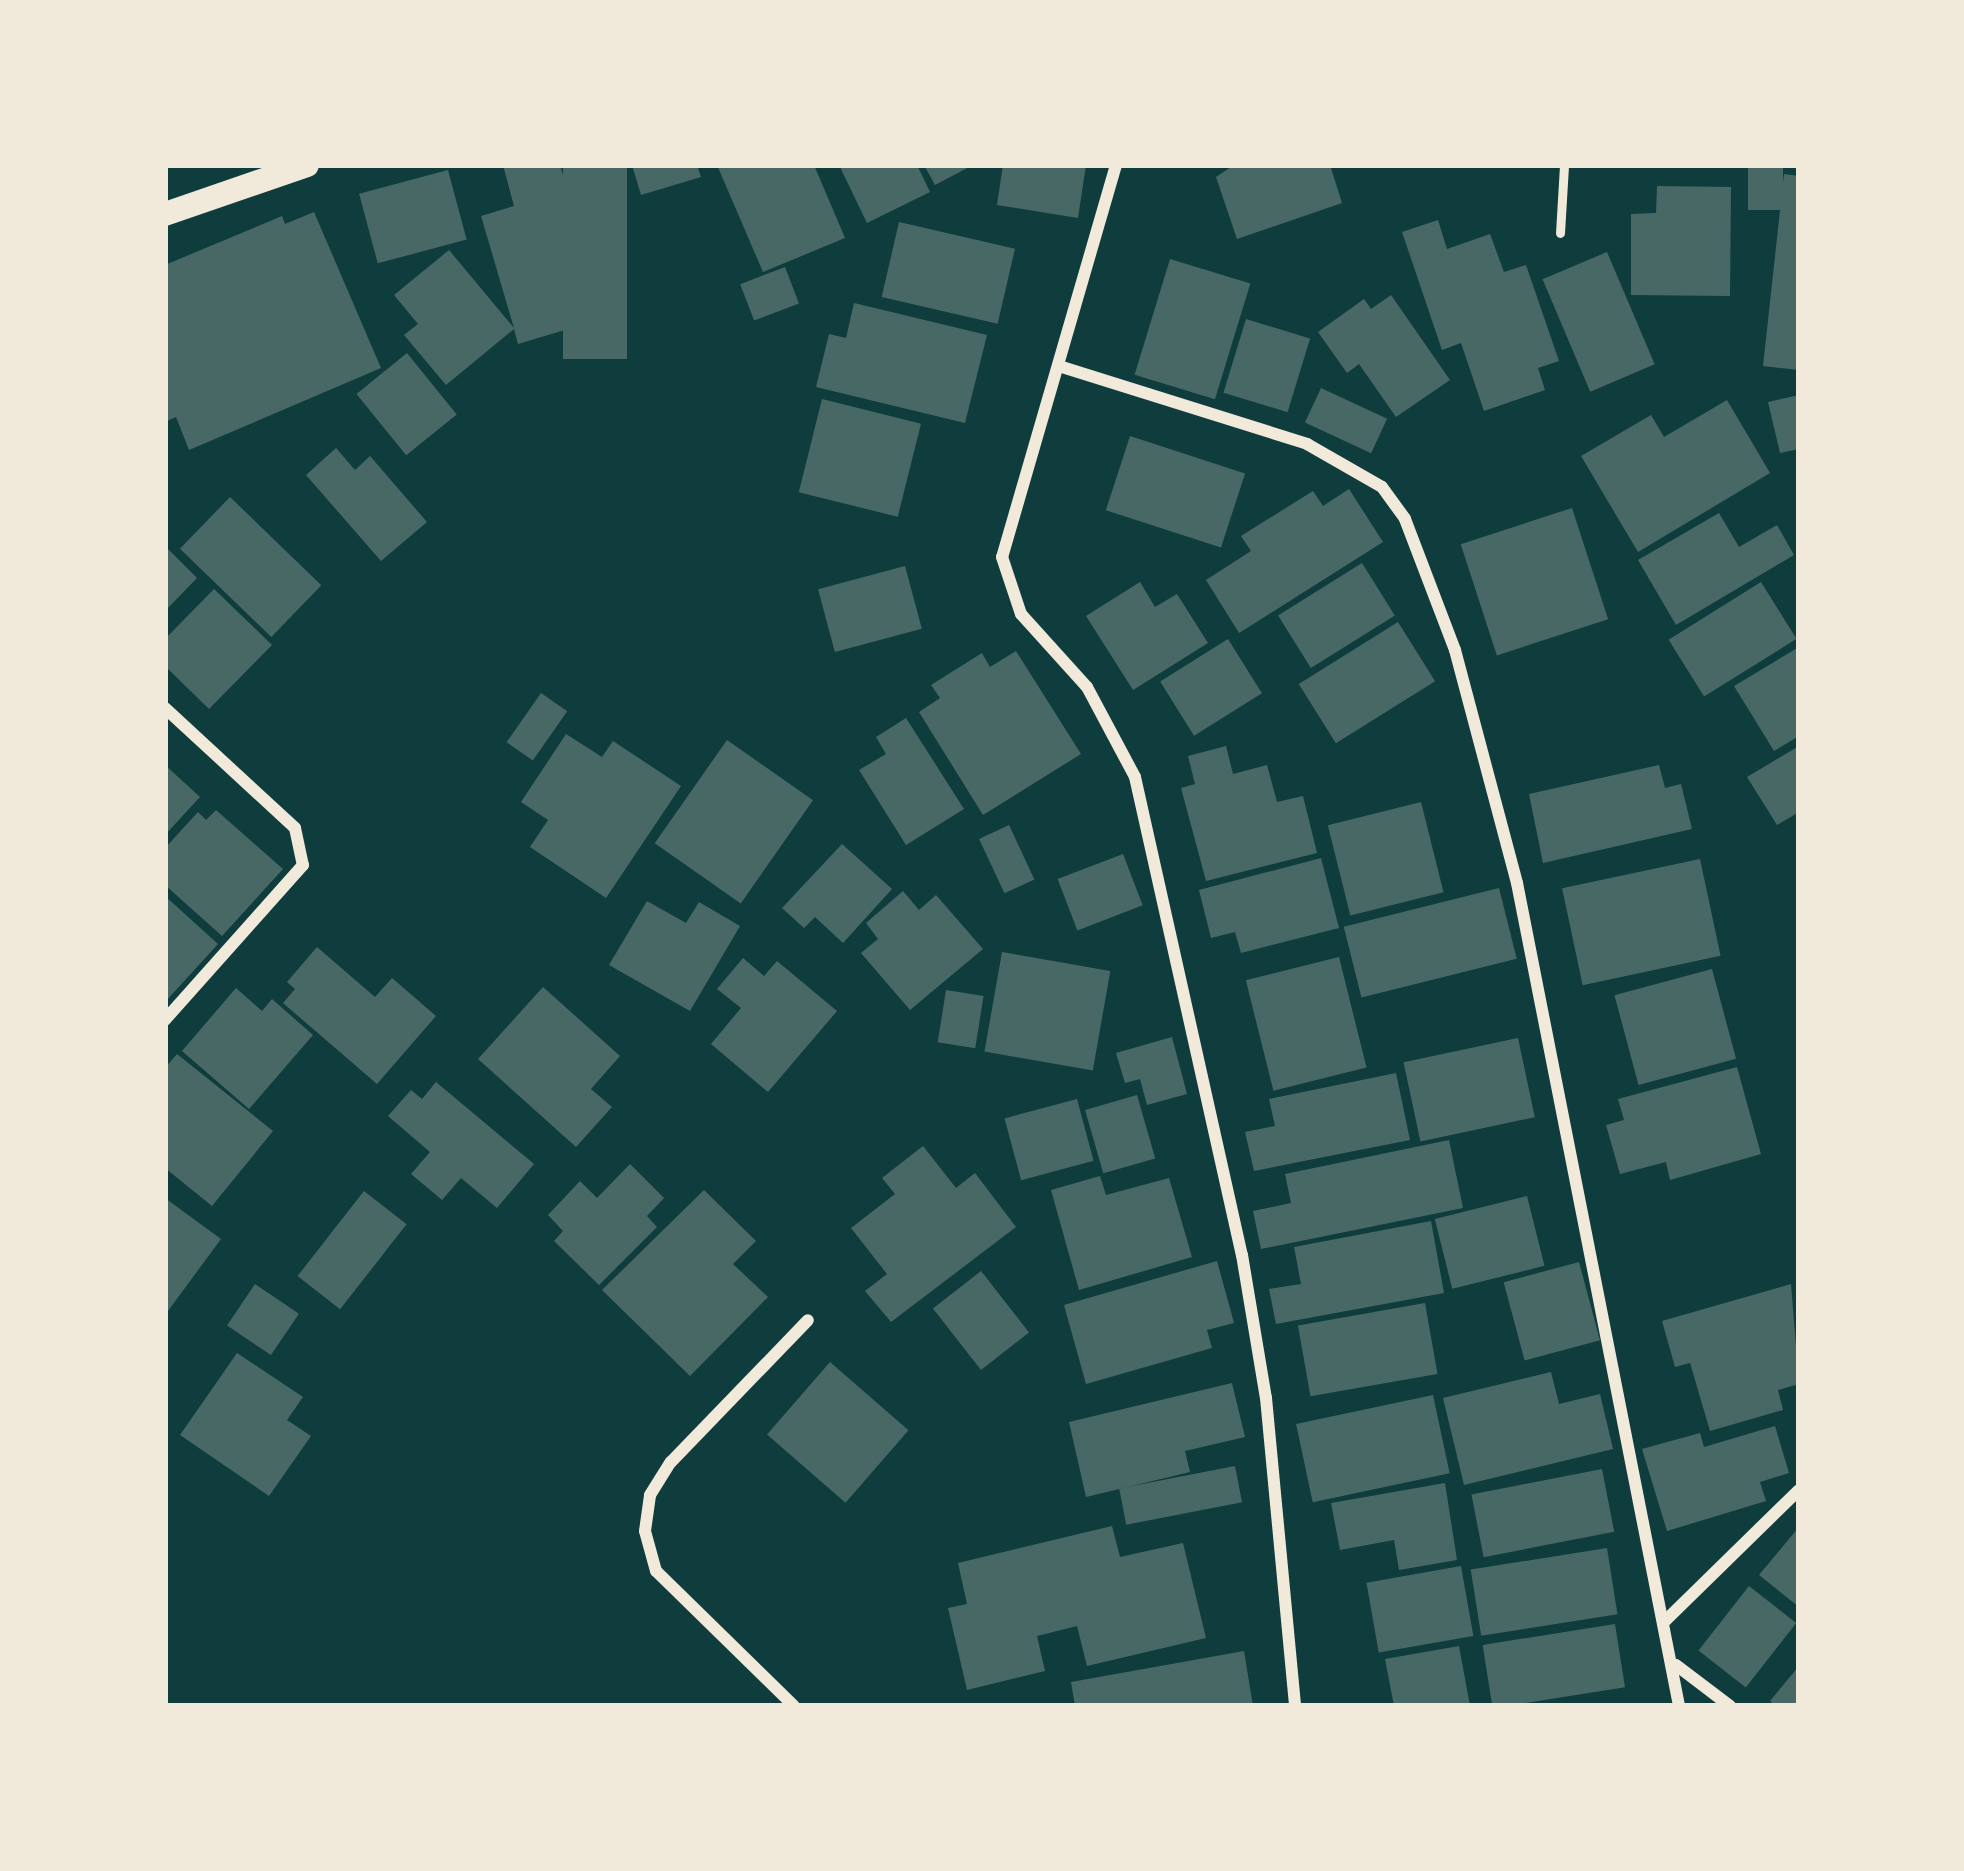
<!DOCTYPE html>
<style>
body{margin:0}
#map{position:relative;width:1964px;height:1871px;overflow:hidden;background:#0f3d3e;font-family:Arial,sans-serif}
div>[style]{position:absolute}
.building>*{inset:0;background:#486865;transform-origin:0 0}
.service>*{height:9px;margin:-4.5px;padding:0 4.5px;transform-origin:4.5px;border-radius:4.5px;background:#f1e9da}
.minor>*{height:12px;margin:-6px;padding:0 6px;transform-origin:6px;border-radius:6px;background:#f1e9da}
.secondary>*{height:24px;margin:-12px;padding:0 12px;transform-origin:12px;border-radius:12px;background:#f1e9da}
span{translate:-50% -50%;white-space:nowrap;text-align:center;line-height:1.15;-webkit-text-stroke:12px #f1e9da;paint-order:stroke}
.frame{position:absolute;inset:0;border:168px solid #f1e9da;pointer-events:none}
</style>
<div id="map">
<div class="building">
<div style="clip-path:polygon(503px 165px,560px 165px,605px 318px,518px 344px,514px 329px,446px 385px,404px 335px,418px 324px,394px 295px,449px 250px,514px 328px,481px 216px,514px 206px)"></div>
<div style="left:563px;top:165px;width:64px;height:194px"></div>
<div style="clip-path:polygon(632px 165px,697px 165px,701px 177px,641px 195px)"></div>
<div style="clip-path:polygon(717px 165px,814px 165px,845px 238px,763px 272px)"></div>
<div style="clip-path:polygon(839px 165px,917px 165px,930px 192px,867px 223px)"></div>
<div style="clip-path:polygon(924px 165px,973px 165px,935px 185px)"></div>
<div style="clip-path:polygon(1003px 165px,1086px 165px,1078px 218px,997px 205px)"></div>
<div style="clip-path:polygon(1234px 165px,1330px 165px,1342px 203px,1237px 239px,1216px 177px)"></div>
<div style="left:1748px;top:165px;width:35px;height:45px"></div>
<div style="left:448px;top:170px;width:72px;height:92px;rotate:75deg"></div>
<div style="clip-path:polygon(1784px 174px,1799px 176px,1799px 370px,1763px 366px)"></div>
<div style="clip-path:polygon(1657px 186px,1731px 187px,1730px 296px,1631px 295px,1631px 214px,1656px 213px)"></div>
<div style="clip-path:polygon(314px 212px,381px 368px,189px 450px,176px 417px,165px 422px,165px 265px,282px 216px,285px 224px)"></div>
<div style="clip-path:polygon(1438px 220px,1447px 249px,1490px 234px,1504px 272px,1526px 265px,1559px 361px,1538px 368px,1545px 390px,1484px 411px,1461px 343px,1442px 350px,1402px 232px)"></div>
<div style="left:899px;top:222px;width:119px;height:77px;rotate:13deg"></div>
<div style="left:1607px;top:252px;width:122px;height:70px;rotate:67deg"></div>
<div style="left:1170px;top:259px;width:84px;height:121px;rotate:17deg"></div>
<div style="left:785px;top:267px;width:39px;height:48px;rotate:69deg"></div>
<div style="clip-path:polygon(1391px 295px,1450px 380px,1396px 417px,1359px 364px,1347px 373px,1318px 332px,1364px 299px,1371px 309px)"></div>
<div style="clip-path:polygon(854px 303px,987px 335px,965px 423px,816px 387px,829px 334px,846px 338px)"></div>
<div style="left:1246px;top:319px;width:67px;height:77px;rotate:17deg"></div>
<div style="left:407px;top:353px;width:79px;height:65px;rotate:51deg"></div>
<div style="left:1321px;top:388px;width:73px;height:38px;rotate:25deg"></div>
<div style="clip-path:polygon(1799px 395px,1799px 449px,1780px 453px,1768px 402px)"></div>
<div style="left:822px;top:399px;width:102px;height:96px;rotate:14deg"></div>
<div style="clip-path:polygon(1727px 400px,1770px 473px,1638px 552px,1581px 456px,1651px 415px,1664px 437px)"></div>
<div style="left:1130px;top:436px;width:121px;height:78px;rotate:18deg"></div>
<div style="clip-path:polygon(336px 448px,355px 470px,370px 456px,427px 522px,381px 561px,306px 475px)"></div>
<div style="clip-path:polygon(1349px 489px,1383px 542px,1239px 633px,1206px 580px,1251px 551px,1241px 536px,1313px 491px,1323px 506px)"></div>
<div style="left:230px;top:497px;width:127px;height:72px;rotate:44deg"></div>
<div style="left:1572px;top:508px;width:117px;height:117px;rotate:72deg"></div>
<div style="clip-path:polygon(1719px 513px,1739px 547px,1777px 525px,1794px 555px,1676px 625px,1638px 560px)"></div>
<div style="clip-path:polygon(165px 546px,197px 578px,165px 611px)"></div>
<div style="left:1362px;top:563px;width:62px;height:99px;rotate:58deg"></div>
<div style="left:905px;top:566px;width:65px;height:90px;rotate:75deg"></div>
<div style="clip-path:polygon(1140px 582px,1155px 607px,1177px 594px,1208px 643px,1133px 690px,1086px 616px)"></div>
<div style="left:1761px;top:582px;width:67px;height:109px;rotate:58deg"></div>
<div style="clip-path:polygon(214px 589px,272px 645px,209px 709px,165px 666px,165px 639px)"></div>
<div style="left:1398px;top:622px;width:70px;height:117px;rotate:58deg"></div>
<div style="left:1228px;top:639px;width:64px;height:80px;rotate:58deg"></div>
<div style="clip-path:polygon(1799px 647px,1799px 736px,1774px 751px,1734px 686px)"></div>
<div style="clip-path:polygon(1016px 651px,1081px 754px,983px 815px,919px 712px,940px 698px,931px 685px,982px 653px,990px 667px)"></div>
<div style="left:541px;top:693px;width:32px;height:60px;rotate:35deg"></div>
<div style="clip-path:polygon(906px 718px,964px 809px,906px 845px,859px 770px,886px 754px,876px 737px)"></div>
<div style="clip-path:polygon(566px 734px,602px 757px,613px 741px,681px 786px,606px 898px,530px 847px,548px 820px,521px 802px)"></div>
<div style="left:727px;top:740px;width:105px;height:126px;rotate:35deg"></div>
<div style="clip-path:polygon(1226px 746px,1233px 774px,1267px 765px,1277px 802px,1303px 796px,1317px 853px,1206px 881px,1181px 788px,1195px 784px,1188px 756px)"></div>
<div style="clip-path:polygon(1799px 746px,1799px 812px,1777px 825px,1747px 777px)"></div>
<div style="clip-path:polygon(165px 765px,200px 797px,165px 835px)"></div>
<div style="clip-path:polygon(1659px 765px,1665px 788px,1681px 784px,1692px 829px,1543px 863px,1529px 794px)"></div>
<div style="left:1421px;top:802px;width:93px;height:96px;rotate:76deg"></div>
<div style="clip-path:polygon(216px 810px,283px 869px,222px 936px,165px 885px,165px 848px,198px 812px,206px 820px)"></div>
<div style="left:1009px;top:825px;width:60px;height:33px;rotate:65deg"></div>
<div style="clip-path:polygon(842px 844px,892px 889px,843px 943px,815px 917px,804px 928px,782px 908px)"></div>
<div style="left:1123px;top:854px;width:55px;height:70px;rotate:69deg"></div>
<div style="clip-path:polygon(1321px 858px,1339px 928px,1241px 953px,1235px 932px,1211px 938px,1199px 890px)"></div>
<div style="left:1700px;top:859px;width:99px;height:141px;rotate:78deg"></div>
<div style="left:1499px;top:888px;width:73px;height:160px;rotate:76deg"></div>
<div style="clip-path:polygon(903px 891px,919px 910px,936px 895px,983px 949px,910px 1010px,861px 953px,878px 939px,866px 923px)"></div>
<div style="clip-path:polygon(165px 896px,218px 944px,165px 1002px)"></div>
<div style="clip-path:polygon(647px 901px,686px 923px,699px 902px,740px 926px,690px 1011px,609px 965px)"></div>
<div style="clip-path:polygon(317px 947px,375px 997px,392px 978px,436px 1016px,377px 1084px,283px 1003px,295px 989px,287px 982px)"></div>
<div style="left:1002px;top:952px;width:110px;height:101px;rotate:10deg"></div>
<div style="left:1339px;top:957px;width:114px;height:96px;rotate:76deg"></div>
<div style="clip-path:polygon(743px 958px,764px 976px,777px 961px,837px 1011px,768px 1092px,711px 1044px,741px 1008px,717px 989px)"></div>
<div style="left:1712px;top:969px;width:93px;height:101px;rotate:75deg"></div>
<div style="clip-path:polygon(543px 987px,620px 1056px,591px 1089px,612px 1107px,576px 1147px,478px 1059px)"></div>
<div style="clip-path:polygon(236px 988px,262px 1011px,272px 999px,313px 1035px,249px 1109px,182px 1051px)"></div>
<div style="left:946px;top:990px;width:38px;height:53px;rotate:9deg"></div>
<div style="clip-path:polygon(1172px 1037px,1187px 1094px,1147px 1105px,1140px 1079px,1125px 1083px,1116px 1053px)"></div>
<div style="left:1518px;top:1038px;width:81px;height:117px;rotate:78deg"></div>
<div style="clip-path:polygon(177px 1054px,273px 1131px,212px 1206px,165px 1168px,165px 1068px)"></div>
<div style="clip-path:polygon(1737px 1067px,1761px 1154px,1670px 1180px,1666px 1162px,1620px 1174px,1606px 1125px,1624px 1120px,1618px 1099px)"></div>
<div style="clip-path:polygon(1396px 1073px,1410px 1140px,1254px 1171px,1245px 1132px,1275px 1126px,1269px 1099px)"></div>
<div style="clip-path:polygon(436px 1082px,534px 1164px,497px 1208px,461px 1178px,442px 1200px,411px 1174px,430px 1152px,388px 1116px,411px 1090px,422px 1099px)"></div>
<div style="left:1137px;top:1095px;width:66px;height:54px;rotate:74deg"></div>
<div style="left:1077px;top:1099px;width:64px;height:75px;rotate:75deg"></div>
<div style="clip-path:polygon(1449px 1140px,1463px 1208px,1261px 1249px,1253px 1211px,1291px 1203px,1285px 1174px)"></div>
<div style="clip-path:polygon(923px 1146px,956px 1188px,975px 1173px,1016px 1227px,891px 1322px,865px 1291px,887px 1274px,851px 1228px,895px 1194px,882px 1178px)"></div>
<div style="clip-path:polygon(630px 1164px,664px 1198px,647px 1216px,657px 1227px,599px 1285px,554px 1241px,563px 1231px,548px 1215px,580px 1181px,597px 1198px)"></div>
<div style="clip-path:polygon(1100px 1176px,1106px 1195px,1169px 1178px,1192px 1257px,1079px 1290px,1051px 1190px)"></div>
<div style="clip-path:polygon(704px 1190px,756px 1241px,733px 1264px,768px 1297px,690px 1376px,602px 1290px)"></div>
<div style="left:364px;top:1191px;width:54px;height:108px;rotate:38deg"></div>
<div style="left:1527px;top:1196px;width:72px;height:95px;rotate:76deg"></div>
<div style="clip-path:polygon(165px 1198px,221px 1239px,165px 1315px)"></div>
<div style="clip-path:polygon(1431px 1221px,1444px 1293px,1276px 1324px,1269px 1289px,1301px 1284px,1294px 1247px)"></div>
<div style="clip-path:polygon(1217px 1261px,1234px 1323px,1207px 1330px,1212px 1348px,1086px 1384px,1064px 1305px)"></div>
<div style="left:1579px;top:1262px;width:81px;height:78px;rotate:75deg"></div>
<div style="left:981px;top:1271px;width:78px;height:61px;rotate:52deg"></div>
<div style="left:255px;top:1284px;width:53px;height:50px;rotate:34deg"></div>
<div style="clip-path:polygon(1791px 1284px,1799px 1384px,1778px 1390px,1783px 1410px,1710px 1431px,1690px 1363px,1675px 1367px,1662px 1321px)"></div>
<div style="left:1425px;top:1303px;width:72px;height:129px;rotate:80deg"></div>
<div style="clip-path:polygon(237px 1353px,303px 1397px,287px 1420px,311px 1436px,269px 1496px,180px 1435px)"></div>
<div style="left:830px;top:1362px;width:104px;height:96px;rotate:41deg"></div>
<div style="clip-path:polygon(1551px 1372px,1559px 1404px,1600px 1394px,1613px 1449px,1464px 1485px,1443px 1398px)"></div>
<div style="clip-path:polygon(1232px 1383px,1245px 1437px,1185px 1451px,1190px 1472px,1086px 1497px,1069px 1422px)"></div>
<div style="left:1433px;top:1395px;width:80px;height:140px;rotate:78deg"></div>
<div style="clip-path:polygon(1775px 1426px,1789px 1473px,1760px 1482px,1766px 1501px,1667px 1531px,1642px 1449px,1700px 1433px,1704px 1447px)"></div>
<div style="left:1235px;top:1466px;width:37px;height:118px;rotate:79deg"></div>
<div style="left:1602px;top:1469px;width:64px;height:133px;rotate:79deg"></div>
<div style="clip-path:polygon(1445px 1483px,1457px 1560px,1399px 1570px,1394px 1540px,1340px 1550px,1331px 1503px)"></div>
<div style="clip-path:polygon(1112px 1526px,1120px 1557px,1183px 1543px,1206px 1638px,1087px 1666px,1077px 1626px,1037px 1636px,1045px 1671px,967px 1690px,948px 1608px,967px 1604px,958px 1563px)"></div>
<div style="clip-path:polygon(1799px 1527px,1799px 1607px,1759px 1575px)"></div>
<div style="left:1607px;top:1548px;width:67px;height:138px;rotate:81deg"></div>
<div style="left:1461px;top:1566px;width:71px;height:96px;rotate:80deg"></div>
<div style="left:1749px;top:1586px;width:60px;height:82px;rotate:38deg"></div>
<div style="left:1615px;top:1624px;width:64px;height:134px;rotate:81deg"></div>
<div style="clip-path:polygon(1459px 1646px,1470px 1706px,1394px 1706px,1385px 1659px)"></div>
<div style="clip-path:polygon(1244px 1651px,1253px 1706px,1075px 1706px,1071px 1682px)"></div>
<div style="clip-path:polygon(1799px 1666px,1799px 1706px,1776px 1706px,1770px 1701px)"></div>
</div>
<div class="service">
<div style="left:1560px;top:233px;width:68px;rotate:-86.6deg"></div>
</div>
<div class="minor">
<div style="left:1116px;top:165px;width:408px;rotate:106.2deg"></div>
<div style="left:1002px;top:557px;width:60px;rotate:71.6deg"></div>
<div style="left:1021px;top:614px;width:98px;rotate:47.9deg"></div>
<div style="left:1087px;top:687px;width:102px;rotate:61.9deg"></div>
<div style="left:1135px;top:777px;width:490px;rotate:77.4deg"></div>
<div style="left:1242px;top:1255px;width:145px;rotate:80.5deg"></div>
<div style="left:1266px;top:1398px;width:309px;rotate:84.6deg"></div>
<div style="left:1062px;top:367px;width:257px;rotate:17.4deg"></div>
<div style="left:1307px;top:444px;width:86px;rotate:29.8deg"></div>
<div style="left:1382px;top:487px;width:39px;rotate:54deg"></div>
<div style="left:1405px;top:519px;width:140px;rotate:69.1deg"></div>
<div style="left:1455px;top:650px;width:241px;rotate:75.1deg"></div>
<div style="left:1517px;top:883px;width:839px;rotate:78.86deg"></div>
<div style="left:165px;top:708px;width:177px;rotate:42.7deg"></div>
<div style="left:295px;top:828px;width:38px;rotate:78deg"></div>
<div style="left:303px;top:865px;width:208px;rotate:131.7deg"></div>
<div style="left:1665px;top:1621px;width:187px;rotate:-44.4deg"></div>
<div style="left:1676px;top:1665px;width:68px;rotate:37.2deg"></div>
<div style="left:794px;top:1706px;width:193px;rotate:-135.6deg"></div>
<div style="left:656px;top:1571px;width:41px;rotate:-105.4deg"></div>
<div style="left:645px;top:1531px;width:36px;rotate:-82deg"></div>
<div style="left:650px;top:1495px;width:39px;rotate:-58deg"></div>
<div style="left:671px;top:1462px;width:197px;rotate:-46deg"></div>
</div>
<div class="secondary">
<div style="left:165px;top:214px;width:150px;rotate:-19deg"></div>
</div>
<div class="frame"></div>
</div>
